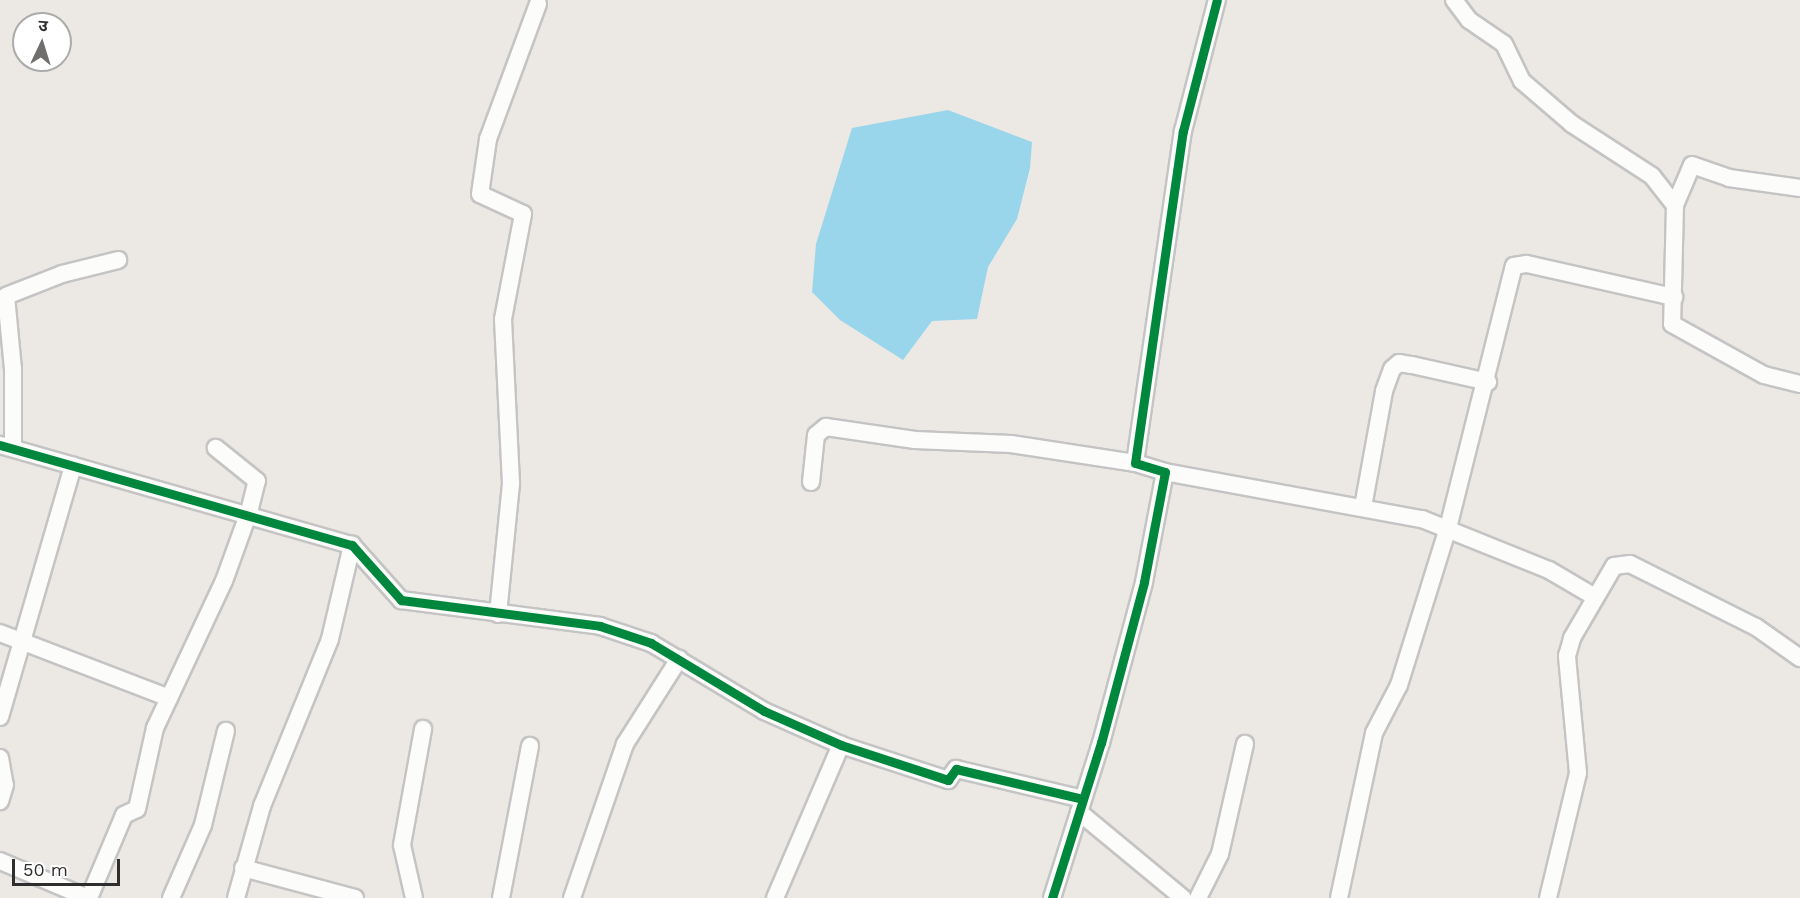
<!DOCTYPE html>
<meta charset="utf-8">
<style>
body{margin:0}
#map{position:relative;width:1800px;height:898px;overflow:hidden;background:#ece8e4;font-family:"Work Sans","Noto Sans Devanagari",sans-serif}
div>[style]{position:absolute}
.water>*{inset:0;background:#99d6ec}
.roads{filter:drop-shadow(2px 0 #c5c4c5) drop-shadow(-2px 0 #c5c4c5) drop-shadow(0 2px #c5c4c5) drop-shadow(0 -2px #c5c4c5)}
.street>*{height:16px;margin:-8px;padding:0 8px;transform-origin:8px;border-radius:8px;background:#fcfcfb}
.cycleway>*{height:9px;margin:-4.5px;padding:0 4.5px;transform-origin:4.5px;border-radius:4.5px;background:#00873e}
span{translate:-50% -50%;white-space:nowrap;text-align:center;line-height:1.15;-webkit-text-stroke:4.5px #fff;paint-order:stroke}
.north{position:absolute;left:12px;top:12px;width:60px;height:60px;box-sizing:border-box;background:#fff;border:2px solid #ababab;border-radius:50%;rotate:4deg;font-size:16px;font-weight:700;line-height:24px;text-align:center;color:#2e2e2e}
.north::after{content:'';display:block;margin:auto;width:21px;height:27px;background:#706f6e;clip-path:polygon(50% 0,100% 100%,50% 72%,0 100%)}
.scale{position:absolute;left:12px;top:859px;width:108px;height:27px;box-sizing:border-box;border:3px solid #2e2e2e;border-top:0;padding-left:8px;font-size:18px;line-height:21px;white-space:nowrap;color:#2e2e2e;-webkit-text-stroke:4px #fff;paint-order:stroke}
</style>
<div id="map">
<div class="water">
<div style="clip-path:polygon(948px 110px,1032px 142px,1030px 168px,1017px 219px,988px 267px,977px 319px,932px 321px,903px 360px,840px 320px,812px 292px,816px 244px,852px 128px)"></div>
</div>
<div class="roads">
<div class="street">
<div style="left:1454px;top:0;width:25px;rotate:53deg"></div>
<div style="left:1469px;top:20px;width:42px;rotate:34.4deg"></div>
<div style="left:1504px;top:44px;width:41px;rotate:64.1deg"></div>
<div style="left:1522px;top:81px;width:66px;rotate:40.7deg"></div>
<div style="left:1572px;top:124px;width:95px;rotate:33deg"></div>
<div style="left:1652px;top:176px;width:37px;rotate:52deg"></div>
<div style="left:1675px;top:205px;width:119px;rotate:91.4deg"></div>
<div style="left:1672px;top:324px;width:105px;rotate:29deg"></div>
<div style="left:1764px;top:375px;width:37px;rotate:14deg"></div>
<div style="left:1675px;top:205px;width:43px;rotate:-67deg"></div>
<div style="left:1692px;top:165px;width:39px;rotate:19deg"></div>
<div style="left:1729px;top:178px;width:72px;rotate:8deg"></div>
<div style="left:0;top:445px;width:366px;rotate:15.9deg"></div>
<div style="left:352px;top:545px;width:74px;rotate:48.3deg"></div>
<div style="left:401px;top:600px;width:201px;rotate:7.4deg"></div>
<div style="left:600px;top:626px;width:54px;rotate:18.4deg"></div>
<div style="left:651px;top:643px;width:132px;rotate:31deg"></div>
<div style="left:764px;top:711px;width:84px;rotate:23.8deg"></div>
<div style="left:841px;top:745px;width:113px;rotate:18.1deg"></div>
<div style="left:948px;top:780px;width:14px;rotate:-54deg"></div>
<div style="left:956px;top:769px;width:130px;rotate:13.3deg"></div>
<div style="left:13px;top:448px;width:79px;rotate:-90deg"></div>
<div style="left:13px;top:369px;width:73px;rotate:-95.5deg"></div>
<div style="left:6px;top:296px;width:60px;rotate:-21.4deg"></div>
<div style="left:62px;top:274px;width:58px;rotate:-14deg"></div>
<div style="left:1165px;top:472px;width:261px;rotate:10.4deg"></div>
<div style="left:1422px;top:519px;width:137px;rotate:21.9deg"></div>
<div style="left:1549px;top:570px;width:53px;rotate:30.4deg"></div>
<div style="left:811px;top:482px;width:47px;rotate:-83.9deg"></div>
<div style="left:816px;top:435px;width:13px;rotate:-39deg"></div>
<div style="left:826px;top:427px;width:90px;rotate:8.3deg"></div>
<div style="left:915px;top:440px;width:96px;rotate:2.4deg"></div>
<div style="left:1011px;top:444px;width:125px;rotate:8.7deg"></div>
<div style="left:1363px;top:507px;width:118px;rotate:-79.7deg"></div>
<div style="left:1384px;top:391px;width:23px;rotate:-70deg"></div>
<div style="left:1392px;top:369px;width:9px;rotate:-41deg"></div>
<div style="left:1399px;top:363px;width:13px;rotate:9deg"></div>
<div style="left:1412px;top:365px;width:78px;rotate:12.6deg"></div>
<div style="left:498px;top:614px;width:132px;rotate:-84.3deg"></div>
<div style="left:511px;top:483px;width:164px;rotate:-92.8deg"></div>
<div style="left:503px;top:319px;width:107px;rotate:-79.2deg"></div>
<div style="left:523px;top:214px;width:47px;rotate:-155.1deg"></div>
<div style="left:480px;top:194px;width:56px;rotate:-81.7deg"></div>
<div style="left:488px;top:139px;width:144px;rotate:-69.7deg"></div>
<div style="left:0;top:633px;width:181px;rotate:21deg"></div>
<div style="left:0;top:717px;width:262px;rotate:-73.8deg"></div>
<div style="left:0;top:758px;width:27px;rotate:80deg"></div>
<div style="left:5px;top:785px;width:17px;rotate:107deg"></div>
<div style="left:1079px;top:812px;width:135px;rotate:39.6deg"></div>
<div style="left:0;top:861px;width:95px;rotate:22.8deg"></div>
<div style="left:243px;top:868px;width:116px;rotate:15deg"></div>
<div style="left:89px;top:898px;width:90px;rotate:-67.1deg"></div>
<div style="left:124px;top:815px;width:14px;rotate:-25deg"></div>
<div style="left:137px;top:809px;width:83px;rotate:-77.5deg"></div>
<div style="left:155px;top:728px;width:162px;rotate:-64.9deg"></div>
<div style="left:224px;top:581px;width:73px;rotate:-70.1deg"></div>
<div style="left:249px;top:512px;width:32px;rotate:-76deg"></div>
<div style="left:257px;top:481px;width:53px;rotate:-141.2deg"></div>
<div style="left:171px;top:898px;width:80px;rotate:-66.3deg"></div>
<div style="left:203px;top:825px;width:97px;rotate:-76.3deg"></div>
<div style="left:236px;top:898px;width:96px;rotate:-74.2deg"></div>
<div style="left:262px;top:806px;width:180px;rotate:-67.8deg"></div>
<div style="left:330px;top:639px;width:97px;rotate:-76.8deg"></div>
<div style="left:414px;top:898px;width:54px;rotate:-102.8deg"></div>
<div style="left:402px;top:845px;width:118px;rotate:-79.7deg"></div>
<div style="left:501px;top:898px;width:155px;rotate:-79.2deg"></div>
<div style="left:572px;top:898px;width:163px;rotate:-71deg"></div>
<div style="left:625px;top:744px;width:101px;rotate:-57.6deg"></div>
<div style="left:775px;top:898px;width:167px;rotate:-66.7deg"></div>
<div style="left:1052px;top:898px;width:163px;rotate:-72.5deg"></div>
<div style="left:1101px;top:743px;width:167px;rotate:-75deg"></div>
<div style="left:1144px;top:582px;width:112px;rotate:-79.2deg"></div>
<div style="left:1165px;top:472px;width:31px;rotate:-163deg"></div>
<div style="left:1135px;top:463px;width:335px;rotate:-81.8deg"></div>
<div style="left:1183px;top:131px;width:135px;rotate:-75.5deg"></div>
<div style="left:1198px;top:898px;width:49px;rotate:-63.4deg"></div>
<div style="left:1220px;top:854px;width:113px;rotate:-77.2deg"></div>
<div style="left:1339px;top:898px;width:169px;rotate:-78deg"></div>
<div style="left:1374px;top:733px;width:54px;rotate:-62.5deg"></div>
<div style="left:1399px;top:685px;width:164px;rotate:-72.7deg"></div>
<div style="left:1448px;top:528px;width:270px;rotate:-75.9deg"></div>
<div style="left:1514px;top:266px;width:13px;rotate:-9deg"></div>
<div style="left:1527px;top:264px;width:151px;rotate:12.7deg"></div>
<div style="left:1548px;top:898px;width:129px;rotate:-76.5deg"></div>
<div style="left:1578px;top:773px;width:118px;rotate:-95.4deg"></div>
<div style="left:1567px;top:656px;width:19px;rotate:-74deg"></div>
<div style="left:1572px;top:638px;width:83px;rotate:-59.7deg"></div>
<div style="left:1614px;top:566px;width:16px;rotate:-7deg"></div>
<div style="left:1630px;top:564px;width:141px;rotate:26.6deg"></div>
<div style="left:1756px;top:627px;width:54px;rotate:35.2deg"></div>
</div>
</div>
<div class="cycleway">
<div style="left:0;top:445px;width:366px;rotate:15.9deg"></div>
<div style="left:352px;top:545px;width:74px;rotate:48.3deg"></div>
<div style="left:401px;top:600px;width:201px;rotate:7.4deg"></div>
<div style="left:600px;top:626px;width:54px;rotate:18.4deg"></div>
<div style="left:651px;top:643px;width:132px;rotate:31deg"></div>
<div style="left:764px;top:711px;width:84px;rotate:23.8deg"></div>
<div style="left:841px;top:745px;width:113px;rotate:18.1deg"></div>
<div style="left:948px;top:780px;width:14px;rotate:-54deg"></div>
<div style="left:956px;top:769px;width:130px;rotate:13.3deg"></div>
<div style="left:1052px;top:898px;width:163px;rotate:-72.5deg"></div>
<div style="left:1101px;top:743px;width:167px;rotate:-75deg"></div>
<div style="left:1144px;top:582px;width:112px;rotate:-79.2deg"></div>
<div style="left:1165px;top:472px;width:31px;rotate:-163deg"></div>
<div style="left:1135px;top:463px;width:335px;rotate:-81.8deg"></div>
<div style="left:1183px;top:131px;width:135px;rotate:-75.5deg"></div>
</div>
<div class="north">उ</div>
<div class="scale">50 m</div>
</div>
